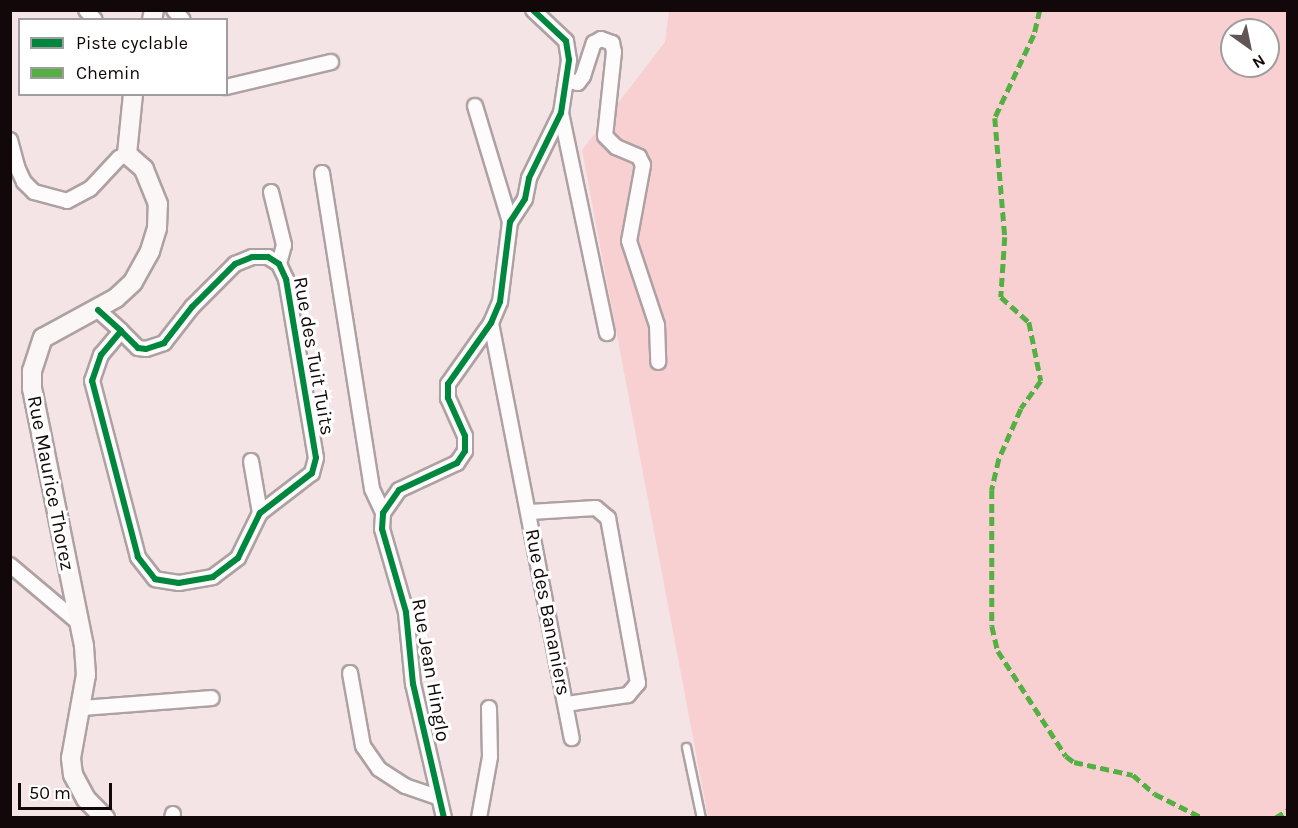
<!DOCTYPE html>
<style>
body{margin:0}
#map{position:relative;width:1298px;height:828px;overflow:hidden;background:#f4e4e5;font-family:Karla,sans-serif}
div>[style]{position:absolute}
.green>*{inset:0;background:#f8d0d1}
.roads{filter:drop-shadow(2px 0 #aea1a2) drop-shadow(-2px 0 #aea1a2) drop-shadow(0 2px #aea1a2) drop-shadow(0 -2px #aea1a2)}
.lane>*{height:7px;margin:-3.5px;padding:0 3.5px;transform-origin:3.5px;border-radius:3.5px;background:#fdfbfb}
.street>*{height:14px;margin:-7px;padding:0 7px;transform-origin:7px;border-radius:7px;background:#fdfbfb}
.secondary>*{height:18px;margin:-9px;padding:0 9px;transform-origin:9px;border-radius:9px;background:#fcf7f7}
.quiet>*{height:4.5px;margin-top:-2.25px;transform-origin:0;background:repeating-linear-gradient(90deg,#55b044 0 9px,transparent 0 13.5px)}
.cycleway>*{height:6px;margin:-3px;padding:0 3px;transform-origin:3px;border-radius:3px;background:#00873e}
span{translate:-50% -50%;white-space:nowrap;text-align:center;line-height:1.15;-webkit-text-stroke:6px #fff;paint-order:stroke}
.street-label{font-size:20px;color:#130809}
.frame{position:absolute;inset:0;border:12px solid #130809;pointer-events:none}
.legend{position:absolute;left:18px;top:18px;width:210px;height:78px;box-sizing:border-box;background:#fff;border:2px solid #a19c9d;margin:0;padding:8px 10px;list-style:none;font-size:18px;color:#130809}
.legend li{display:flex;align-items:center;gap:12px;height:30px}
.legend b{width:30px;border:2px solid #a19c9d}
.north{position:absolute;left:1220px;top:18px;width:60px;height:60px;box-sizing:border-box;background:#fff;border:2px solid #a19c9d;border-radius:50%;rotate:147deg;font-size:16px;font-weight:700;line-height:24px;text-align:center;color:#130809}
.north::after{content:'';display:block;margin:auto;width:21px;height:27px;background:#625556;clip-path:polygon(50% 0,100% 100%,50% 72%,0 100%)}
.scale{position:absolute;left:18px;top:783px;width:94px;height:27px;box-sizing:border-box;border:3px solid #130809;border-top:0;padding-left:8px;font-size:18px;line-height:21px;white-space:nowrap;color:#130809;-webkit-text-stroke:4px #fff;paint-order:stroke}
</style>
<div id="map">
<div class="green">
<div style="clip-path:polygon(evenodd,669px 11px,1287px 11px,1287px 817px,708px 817px,582px 150px,665px 42px,669px 11px,1232px 30px,1268px 30px,1268px 66px,1232px 66px,1232px 30px)"></div>
</div>
<div class="roads">
<div class="lane">
<div style="left:686px;top:747px;width:73px;rotate:78.1deg"></div>
</div>
<div class="street">
<div style="left:86px;top:10px;width:13px;rotate:48deg"></div>
<div style="left:174px;top:10px;width:13px;rotate:48deg"></div>
<div style="left:566px;top:80px;width:12px;rotate:14deg"></div>
<div style="left:578px;top:83px;width:9px;rotate:-54deg"></div>
<div style="left:583px;top:76px;width:35px;rotate:-72deg"></div>
<div style="left:594px;top:43px;width:8px;rotate:-30deg"></div>
<div style="left:601px;top:39px;width:12px;rotate:20deg"></div>
<div style="left:612px;top:43px;width:9px;rotate:77deg"></div>
<div style="left:614px;top:52px;width:84px;rotate:96.1deg"></div>
<div style="left:605px;top:136px;width:16px;rotate:45deg"></div>
<div style="left:616px;top:147px;width:25px;rotate:23deg"></div>
<div style="left:639px;top:157px;width:9px;rotate:63deg"></div>
<div style="left:643px;top:165px;width:77px;rotate:100.4deg"></div>
<div style="left:629px;top:241px;width:89px;rotate:71.6deg"></div>
<div style="left:657px;top:325px;width:37px;rotate:88deg"></div>
<div style="left:226px;top:87px;width:108px;rotate:-13.4deg"></div>
<div style="left:475px;top:106px;width:121px;rotate:73.2deg"></div>
<div style="left:561px;top:113px;width:225px;rotate:78.2deg"></div>
<div style="left:10px;top:140px;width:28px;rotate:75deg"></div>
<div style="left:10px;top:164px;width:8px;rotate:23deg"></div>
<div style="left:17px;top:167px;width:17px;rotate:65deg"></div>
<div style="left:24px;top:182px;width:14px;rotate:45deg"></div>
<div style="left:34px;top:192px;width:34px;rotate:15deg"></div>
<div style="left:67px;top:201px;width:26px;rotate:-28deg"></div>
<div style="left:90px;top:189px;width:42px;rotate:-46.9deg"></div>
<div style="left:119px;top:158px;width:9px;rotate:-27deg"></div>
<div style="left:322px;top:173px;width:320px;rotate:81deg"></div>
<div style="left:372px;top:489px;width:26px;rotate:65deg"></div>
<div style="left:271px;top:192px;width:55px;rotate:76.2deg"></div>
<div style="left:284px;top:245px;width:20px;rotate:105deg"></div>
<div style="left:98px;top:310px;width:31px;rotate:42deg"></div>
<div style="left:121px;top:331px;width:24px;rotate:45deg"></div>
<div style="left:138px;top:348px;width:8px;rotate:7deg"></div>
<div style="left:146px;top:349px;width:19px;rotate:-18deg"></div>
<div style="left:164px;top:343px;width:46px;rotate:-52.1deg"></div>
<div style="left:192px;top:307px;width:61px;rotate:-45deg"></div>
<div style="left:235px;top:264px;width:18px;rotate:-22deg"></div>
<div style="left:252px;top:257px;width:16px"></div>
<div style="left:268px;top:257px;width:13px;rotate:32deg"></div>
<div style="left:279px;top:264px;width:17px;rotate:65deg"></div>
<div style="left:286px;top:279px;width:181px;rotate:80.5deg"></div>
<div style="left:316px;top:458px;width:16px;rotate:105deg"></div>
<div style="left:312px;top:473px;width:66px;rotate:142.4deg"></div>
<div style="left:260px;top:513px;width:50px;rotate:116.1deg"></div>
<div style="left:238px;top:558px;width:31px;rotate:143deg"></div>
<div style="left:213px;top:577px;width:35px;rotate:170deg"></div>
<div style="left:179px;top:583px;width:24px;rotate:-171deg"></div>
<div style="left:155px;top:579px;width:28px;rotate:-128deg"></div>
<div style="left:138px;top:557px;width:182px;rotate:-104.6deg"></div>
<div style="left:92px;top:381px;width:28px;rotate:-71deg"></div>
<div style="left:101px;top:355px;width:31px;rotate:-50deg"></div>
<div style="left:491px;top:323px;width:423px;rotate:79deg"></div>
<div style="left:251px;top:461px;width:53px;rotate:80.2deg"></div>
<div style="left:530px;top:512px;width:66px;rotate:-3.5deg"></div>
<div style="left:596px;top:508px;width:16px;rotate:40deg"></div>
<div style="left:608px;top:518px;width:168px;rotate:79.7deg"></div>
<div style="left:638px;top:683px;width:16px;rotate:130deg"></div>
<div style="left:628px;top:695px;width:63px;rotate:171.7deg"></div>
<div style="left:10px;top:565px;width:92px;rotate:40.1deg"></div>
<div style="left:350px;top:673px;width:74px;rotate:79.9deg"></div>
<div style="left:363px;top:746px;width:28px;rotate:55deg"></div>
<div style="left:379px;top:769px;width:31px;rotate:33deg"></div>
<div style="left:405px;top:786px;width:36px;rotate:19deg"></div>
<div style="left:83px;top:708px;width:129px;rotate:-4.4deg"></div>
<div style="left:172px;top:818px;width:4px;rotate:-76deg"></div>
<div style="left:444px;top:818px;width:138px;rotate:-103deg"></div>
<div style="left:413px;top:684px;width:72px;rotate:-95.6deg"></div>
<div style="left:406px;top:612px;width:86px;rotate:-106.1deg"></div>
<div style="left:382px;top:529px;width:16px;rotate:-86deg"></div>
<div style="left:383px;top:513px;width:28px;rotate:-55deg"></div>
<div style="left:399px;top:490px;width:64px;rotate:-25deg"></div>
<div style="left:457px;top:463px;width:14px;rotate:-56deg"></div>
<div style="left:465px;top:451px;width:15px;rotate:-90deg"></div>
<div style="left:465px;top:436px;width:42px;rotate:-114.1deg"></div>
<div style="left:448px;top:398px;width:14px;rotate:-90deg"></div>
<div style="left:448px;top:384px;width:75px;rotate:-54.8deg"></div>
<div style="left:491px;top:323px;width:23px;rotate:-67deg"></div>
<div style="left:500px;top:302px;width:81px;rotate:-82.9deg"></div>
<div style="left:510px;top:222px;width:27px;rotate:-57deg"></div>
<div style="left:525px;top:199px;width:21px;rotate:-79deg"></div>
<div style="left:529px;top:178px;width:72px;rotate:-63.8deg"></div>
<div style="left:561px;top:113px;width:54px;rotate:-81.4deg"></div>
<div style="left:569px;top:60px;width:19px;rotate:-99deg"></div>
<div style="left:566px;top:41px;width:45px;rotate:-136.8deg"></div>
<div style="left:479px;top:818px;width:62px;rotate:-79.8deg"></div>
<div style="left:490px;top:757px;width:49px;rotate:-91.2deg"></div>
</div>
<div class="secondary">
<div style="left:152px;top:20px;width:10px;rotate:-79deg"></div>
<div style="left:105px;top:818px;width:27px;rotate:-135deg"></div>
<div style="left:86px;top:799px;width:27px;rotate:-118deg"></div>
<div style="left:73px;top:775px;width:17px;rotate:-97deg"></div>
<div style="left:71px;top:758px;width:84px;rotate:-79.8deg"></div>
<div style="left:86px;top:675px;width:29px;rotate:-94deg"></div>
<div style="left:84px;top:646px;width:262px;rotate:-101.4deg"></div>
<div style="left:32px;top:389px;width:18px;rotate:-90deg"></div>
<div style="left:32px;top:371px;width:35px;rotate:-72deg"></div>
<div style="left:43px;top:338px;width:83px;rotate:-28.7deg"></div>
<div style="left:116px;top:298px;width:23px;rotate:-43deg"></div>
<div style="left:133px;top:282px;width:35px;rotate:-61deg"></div>
<div style="left:150px;top:251px;width:24px;rotate:-73deg"></div>
<div style="left:157px;top:228px;width:24px;rotate:-88deg"></div>
<div style="left:158px;top:204px;width:38px;rotate:-112deg"></div>
<div style="left:144px;top:169px;width:23px;rotate:-139deg"></div>
<div style="left:127px;top:154px;width:60px;rotate:-84.3deg"></div>
</div>
</div>
<div class="quiet">
<div style="left:1040px;top:10px;width:26px;rotate:103deg"></div>
<div style="left:1034px;top:35px;width:92px;rotate:115.2deg"></div>
<div style="left:995px;top:118px;width:119px;rotate:85.2deg"></div>
<div style="left:1005px;top:237px;width:60px;rotate:93.8deg"></div>
<div style="left:1001px;top:297px;width:38px;rotate:42deg"></div>
<div style="left:1029px;top:322px;width:60px;rotate:78.5deg"></div>
<div style="left:1041px;top:381px;width:34px;rotate:126deg"></div>
<div style="left:1021px;top:409px;width:55px;rotate:113.7deg"></div>
<div style="left:999px;top:459px;width:32px;rotate:103deg"></div>
<div style="left:992px;top:490px;width:136px;rotate:90deg"></div>
<div style="left:992px;top:626px;width:26px;rotate:77deg"></div>
<div style="left:998px;top:651px;width:125px;rotate:57.1deg"></div>
<div style="left:1066px;top:756px;width:10px;rotate:37deg"></div>
<div style="left:1074px;top:762px;width:60px;rotate:12.4deg"></div>
<div style="left:1133px;top:775px;width:29px;rotate:41deg"></div>
<div style="left:1155px;top:794px;width:54px;rotate:26.6deg"></div>
<div style="left:1275px;top:818px;width:15px;rotate:-32deg"></div>
</div>
<div class="cycleway">
<div style="left:98px;top:310px;width:31px;rotate:42deg"></div>
<div style="left:121px;top:331px;width:24px;rotate:45deg"></div>
<div style="left:138px;top:348px;width:8px;rotate:7deg"></div>
<div style="left:146px;top:349px;width:19px;rotate:-18deg"></div>
<div style="left:164px;top:343px;width:46px;rotate:-52.1deg"></div>
<div style="left:192px;top:307px;width:61px;rotate:-45deg"></div>
<div style="left:235px;top:264px;width:18px;rotate:-22deg"></div>
<div style="left:252px;top:257px;width:16px"></div>
<div style="left:268px;top:257px;width:13px;rotate:32deg"></div>
<div style="left:279px;top:264px;width:17px;rotate:65deg"></div>
<div style="left:286px;top:279px;width:181px;rotate:80.5deg"></div>
<div style="left:316px;top:458px;width:16px;rotate:105deg"></div>
<div style="left:312px;top:473px;width:66px;rotate:142.4deg"></div>
<div style="left:260px;top:513px;width:50px;rotate:116.1deg"></div>
<div style="left:238px;top:558px;width:31px;rotate:143deg"></div>
<div style="left:213px;top:577px;width:35px;rotate:170deg"></div>
<div style="left:179px;top:583px;width:24px;rotate:-171deg"></div>
<div style="left:155px;top:579px;width:28px;rotate:-128deg"></div>
<div style="left:138px;top:557px;width:182px;rotate:-104.6deg"></div>
<div style="left:92px;top:381px;width:28px;rotate:-71deg"></div>
<div style="left:101px;top:355px;width:31px;rotate:-50deg"></div>
<div style="left:444px;top:818px;width:138px;rotate:-103deg"></div>
<div style="left:413px;top:684px;width:72px;rotate:-95.6deg"></div>
<div style="left:406px;top:612px;width:86px;rotate:-106.1deg"></div>
<div style="left:382px;top:529px;width:16px;rotate:-86deg"></div>
<div style="left:383px;top:513px;width:28px;rotate:-55deg"></div>
<div style="left:399px;top:490px;width:64px;rotate:-25deg"></div>
<div style="left:457px;top:463px;width:14px;rotate:-56deg"></div>
<div style="left:465px;top:451px;width:15px;rotate:-90deg"></div>
<div style="left:465px;top:436px;width:42px;rotate:-114.1deg"></div>
<div style="left:448px;top:398px;width:14px;rotate:-90deg"></div>
<div style="left:448px;top:384px;width:75px;rotate:-54.8deg"></div>
<div style="left:491px;top:323px;width:23px;rotate:-67deg"></div>
<div style="left:500px;top:302px;width:81px;rotate:-82.9deg"></div>
<div style="left:510px;top:222px;width:27px;rotate:-57deg"></div>
<div style="left:525px;top:199px;width:21px;rotate:-79deg"></div>
<div style="left:529px;top:178px;width:72px;rotate:-63.8deg"></div>
<div style="left:561px;top:113px;width:54px;rotate:-81.4deg"></div>
<div style="left:569px;top:60px;width:19px;rotate:-99deg"></div>
<div style="left:566px;top:41px;width:45px;rotate:-136.8deg"></div>
</div>
<div class="street-label">
<span style="left:314px;top:356px;rotate:80deg">Rue des Tuit Tuits</span>
<span style="left:51px;top:483px;rotate:79deg">Rue Maurice Thorez</span>
<span style="left:548px;top:612px;rotate:79deg">Rue des Bananiers</span>
<span style="left:431px;top:670px;rotate:80deg">Rue Jean Hinglo</span>
</div>
<div class="frame"></div>
<ul class="legend">
<li><b style="height:8px;background:#00873e"></b>Piste cyclable</li>
<li><b style="height:8px;background:#55b044"></b>Chemin</li>
</ul>
<div class="north">N</div>
<div class="scale">50 m</div>
</div>
